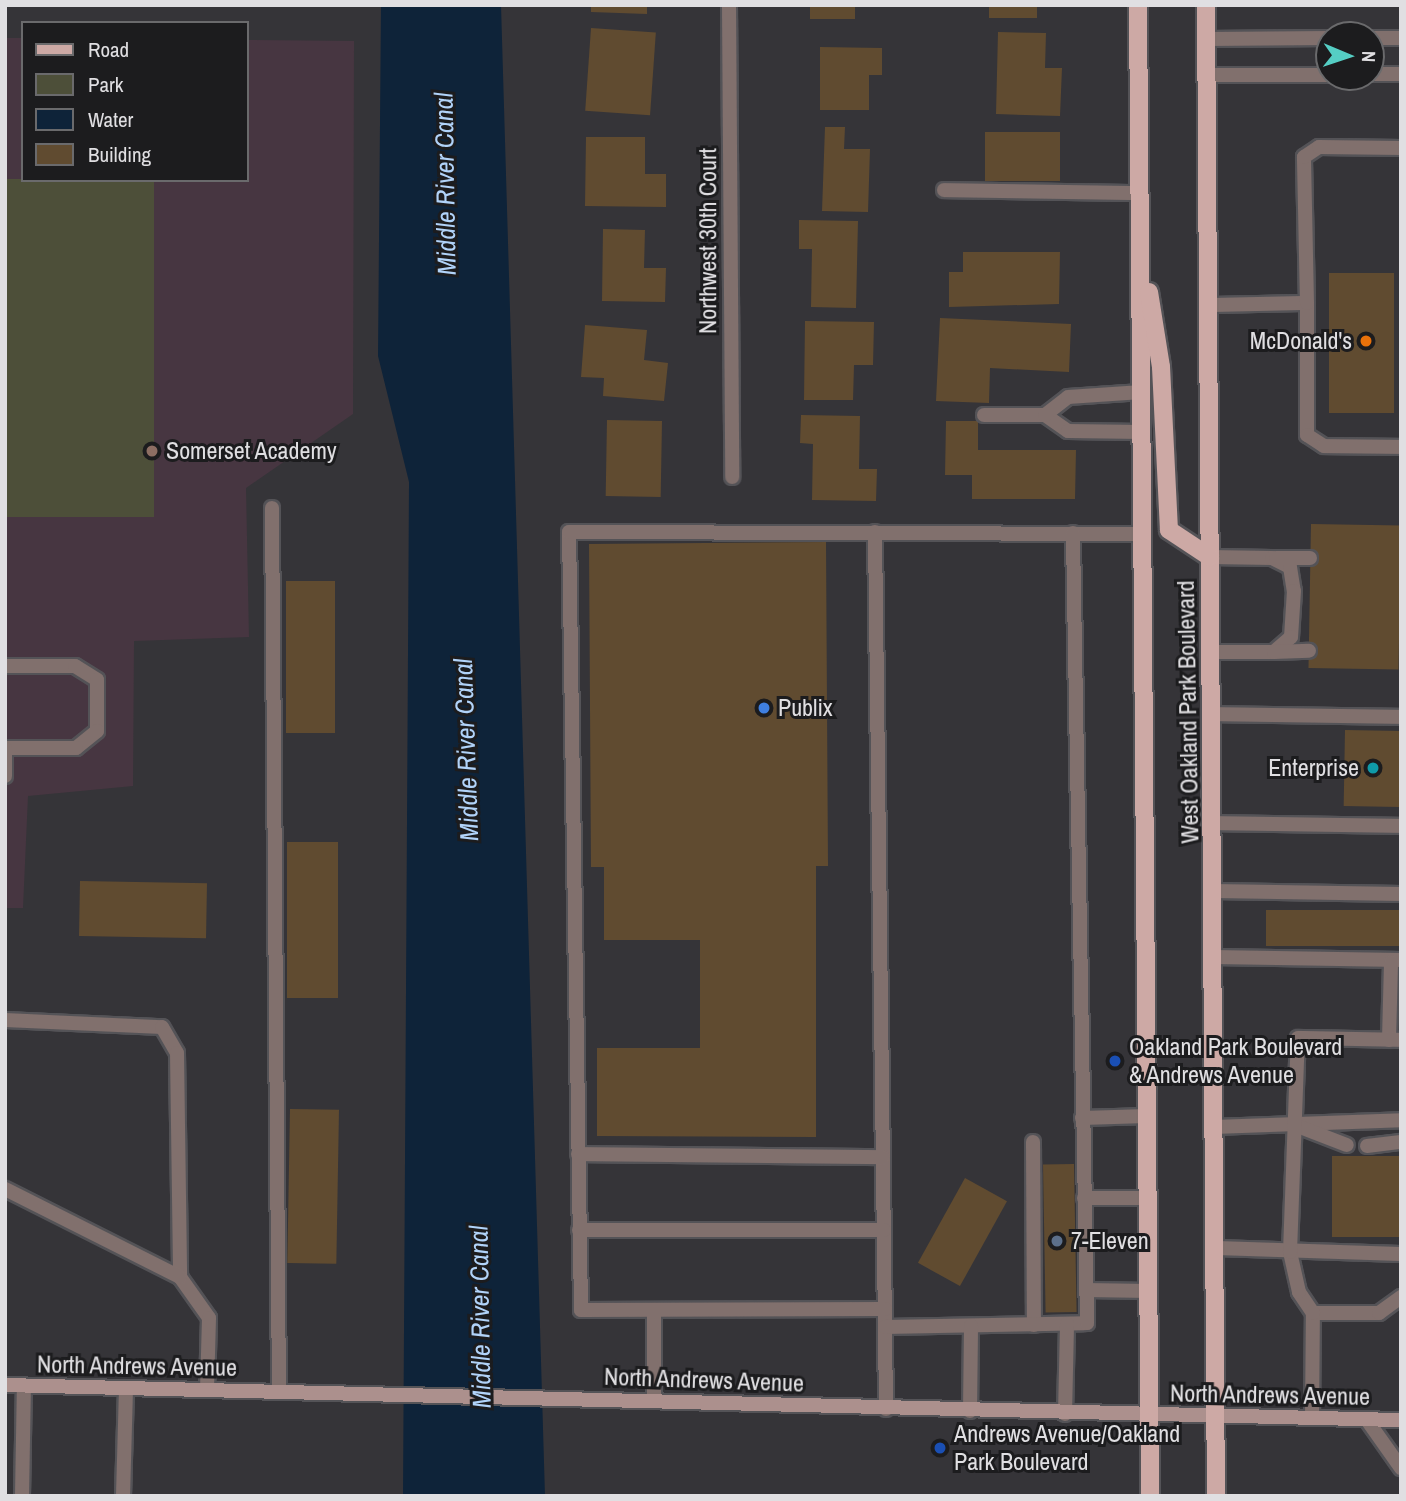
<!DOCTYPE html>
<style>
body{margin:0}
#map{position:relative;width:1406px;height:1501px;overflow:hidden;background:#353438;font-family:"Archivo Narrow",sans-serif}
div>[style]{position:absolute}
.education>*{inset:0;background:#473641}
.green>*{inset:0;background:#4d4f39;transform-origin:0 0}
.water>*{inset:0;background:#0e2339}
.building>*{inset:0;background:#604b30;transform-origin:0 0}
.roads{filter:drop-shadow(2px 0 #545357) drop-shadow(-2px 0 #545357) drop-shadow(0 2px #545357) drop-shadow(0 -2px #545357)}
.service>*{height:14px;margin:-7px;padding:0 7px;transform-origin:7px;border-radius:7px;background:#81706d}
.minor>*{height:14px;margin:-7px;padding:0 7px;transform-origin:7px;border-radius:7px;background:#81706d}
.secondary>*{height:14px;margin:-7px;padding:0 7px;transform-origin:7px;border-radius:7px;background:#ac908d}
.primary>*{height:18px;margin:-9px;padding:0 9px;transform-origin:9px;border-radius:9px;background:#cda9a5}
.dots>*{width:19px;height:19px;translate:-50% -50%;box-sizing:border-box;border:4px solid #1c1c1e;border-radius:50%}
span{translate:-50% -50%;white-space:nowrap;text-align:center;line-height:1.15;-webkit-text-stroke:6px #1c1c1e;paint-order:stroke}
.street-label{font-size:24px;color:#e0dfe2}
.poi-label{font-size:24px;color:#e0dfe2}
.right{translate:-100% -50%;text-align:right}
.left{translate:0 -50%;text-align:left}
.water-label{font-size:26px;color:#b1d3f9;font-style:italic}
.frame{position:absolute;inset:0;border:7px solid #e0dfe2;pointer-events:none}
.legend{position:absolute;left:21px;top:21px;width:228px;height:161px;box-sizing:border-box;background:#1c1c1e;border:2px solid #6a6a6c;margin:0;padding:9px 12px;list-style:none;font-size:21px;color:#e0dfe2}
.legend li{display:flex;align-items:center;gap:14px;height:35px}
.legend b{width:35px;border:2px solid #6a6a6c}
.north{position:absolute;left:1315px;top:21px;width:70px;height:70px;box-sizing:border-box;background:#1c1c1e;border:2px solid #6a6a6c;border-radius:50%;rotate:92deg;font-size:19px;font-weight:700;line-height:28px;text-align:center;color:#e0dfe2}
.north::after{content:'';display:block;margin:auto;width:24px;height:32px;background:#55cec4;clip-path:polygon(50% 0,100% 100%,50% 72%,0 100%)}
</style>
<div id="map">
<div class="education">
<div style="clip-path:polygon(5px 38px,23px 38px,23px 180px,247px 180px,247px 40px,354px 41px,353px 414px,246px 488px,249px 637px,134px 641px,133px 786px,28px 796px,23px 908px,5px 908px)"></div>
</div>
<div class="green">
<div style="left:5px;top:179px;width:149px;height:338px"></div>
</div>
<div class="water">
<div style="clip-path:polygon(381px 5px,501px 5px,545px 1496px,403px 1496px,409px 482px,378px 356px)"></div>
</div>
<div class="building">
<div style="clip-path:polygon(591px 5px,647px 5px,647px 14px,591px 12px)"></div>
<div style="left:810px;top:5px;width:45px;height:14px"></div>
<div style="left:989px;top:5px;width:48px;height:13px"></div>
<div style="left:591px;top:28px;width:65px;height:83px;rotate:4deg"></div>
<div style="clip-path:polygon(998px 32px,1046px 33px,1045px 68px,1062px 68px,1060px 116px,996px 114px)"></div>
<div style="clip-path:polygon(820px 47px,882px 48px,882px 75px,869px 75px,869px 110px,820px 110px)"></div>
<div style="clip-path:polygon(825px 127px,845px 127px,844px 149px,870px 149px,868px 212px,822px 211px)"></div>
<div style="left:985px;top:132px;width:75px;height:49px"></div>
<div style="clip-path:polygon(586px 137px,645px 137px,645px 174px,666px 174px,666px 207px,585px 206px)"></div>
<div style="clip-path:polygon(799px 220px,858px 221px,856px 308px,811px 307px,812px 249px,799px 249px)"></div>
<div style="clip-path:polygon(603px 229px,645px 230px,644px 268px,666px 268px,665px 302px,602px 301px)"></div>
<div style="clip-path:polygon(963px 252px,1060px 252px,1059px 304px,949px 307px,949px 272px,963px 272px)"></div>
<div style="left:1329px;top:273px;width:65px;height:140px"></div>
<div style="clip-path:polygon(940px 318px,1071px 324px,1069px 372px,990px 368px,989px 403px,936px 401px)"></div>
<div style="clip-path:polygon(805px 321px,874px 322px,873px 365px,854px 365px,853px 400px,804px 400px)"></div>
<div style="clip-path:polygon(585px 325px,647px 330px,644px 360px,668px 363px,664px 401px,603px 396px,604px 378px,581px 377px)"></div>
<div style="clip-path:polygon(801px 415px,860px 416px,859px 469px,877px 469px,876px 501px,812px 500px,813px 444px,800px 443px)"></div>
<div style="left:607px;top:420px;width:55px;height:76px;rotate:1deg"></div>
<div style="clip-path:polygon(946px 421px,978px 421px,978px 450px,1076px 450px,1075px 499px,972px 499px,972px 475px,945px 475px)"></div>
<div style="left:1311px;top:524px;width:90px;height:144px;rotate:1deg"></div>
<div style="clip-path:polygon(826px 542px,828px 866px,816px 866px,816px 1137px,597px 1136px,597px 1048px,700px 1048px,700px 940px,604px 940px,604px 867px,591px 867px,589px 544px)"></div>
<div style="left:286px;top:581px;width:49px;height:152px"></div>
<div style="left:1345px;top:730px;width:56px;height:76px;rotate:1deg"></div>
<div style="left:287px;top:842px;width:51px;height:156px"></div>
<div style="left:80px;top:881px;width:127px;height:55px;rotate:1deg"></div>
<div style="left:1266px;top:910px;width:135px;height:36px"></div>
<div style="left:290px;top:1109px;width:49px;height:154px;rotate:1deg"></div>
<div style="left:1332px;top:1156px;width:69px;height:81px"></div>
<div style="left:1074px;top:1164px;width:148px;height:31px;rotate:89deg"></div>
<div style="left:965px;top:1178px;width:48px;height:97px;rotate:29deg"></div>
</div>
<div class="roads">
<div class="service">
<div style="left:944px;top:190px;width:195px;rotate:0.9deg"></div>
<div style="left:1307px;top:303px;width:132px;rotate:90deg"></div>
<div style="left:1307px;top:435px;width:20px;rotate:33deg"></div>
<div style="left:1324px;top:446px;width:77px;rotate:0.7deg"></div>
<div style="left:1208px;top:305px;width:99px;rotate:-1.2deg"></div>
<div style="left:1307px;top:303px;width:146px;rotate:-91.2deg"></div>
<div style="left:1304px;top:157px;width:18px;rotate:-34deg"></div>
<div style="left:1319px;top:147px;width:82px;rotate:0.7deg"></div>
<div style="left:984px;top:415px;width:61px"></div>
<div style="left:1045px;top:415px;width:28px;rotate:35deg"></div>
<div style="left:1068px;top:431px;width:74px;rotate:0.8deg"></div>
<div style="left:1045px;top:415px;width:29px;rotate:-38deg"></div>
<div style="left:1068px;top:397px;width:74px;rotate:-3.9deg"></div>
<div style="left:272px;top:508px;width:884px;rotate:89.55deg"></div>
<div style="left:875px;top:532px;width:877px;rotate:89.28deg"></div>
<div style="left:1210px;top:557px;width:62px;rotate:0.9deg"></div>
<div style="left:1272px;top:558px;width:20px;rotate:27deg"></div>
<div style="left:1290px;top:567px;width:24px;rotate:81deg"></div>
<div style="left:1294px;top:591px;width:46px;rotate:93.7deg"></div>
<div style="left:1291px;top:637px;width:23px;rotate:139deg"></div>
<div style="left:1274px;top:652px;width:63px;rotate:180deg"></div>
<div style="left:1276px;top:558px;width:34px"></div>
<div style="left:1274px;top:652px;width:35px;rotate:-2deg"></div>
<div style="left:5px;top:666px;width:70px"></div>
<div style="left:75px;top:666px;width:26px;rotate:32deg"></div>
<div style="left:97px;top:680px;width:51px;rotate:90deg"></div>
<div style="left:97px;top:731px;width:27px;rotate:141deg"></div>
<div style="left:76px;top:748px;width:70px;rotate:180deg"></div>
<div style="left:1213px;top:714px;width:188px;rotate:0.9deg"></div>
<div style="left:5px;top:748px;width:28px;rotate:90deg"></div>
<div style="left:1214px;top:823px;width:187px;rotate:0.9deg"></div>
<div style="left:1214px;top:891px;width:187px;rotate:0.9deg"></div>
<div style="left:1213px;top:957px;width:188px;rotate:0.9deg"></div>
<div style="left:5px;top:1020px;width:157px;rotate:2.6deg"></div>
<div style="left:162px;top:1027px;width:30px;rotate:60deg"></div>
<div style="left:177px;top:1053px;width:224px;rotate:89.2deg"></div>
<div style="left:180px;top:1277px;width:50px;rotate:54.7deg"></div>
<div style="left:209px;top:1318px;width:72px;rotate:91.6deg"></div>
<div style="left:1389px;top:1040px;width:78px;rotate:-88.5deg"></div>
<div style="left:1082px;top:1118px;width:65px;rotate:-1.8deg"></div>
<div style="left:1214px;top:1127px;width:187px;rotate:-2.1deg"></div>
<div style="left:1300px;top:1127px;width:50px;rotate:21deg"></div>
<div style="left:1033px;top:1142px;width:183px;rotate:89.7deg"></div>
<div style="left:1367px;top:1146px;width:34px;rotate:-7deg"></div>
<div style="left:578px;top:1154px;width:305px;rotate:0.6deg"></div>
<div style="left:5px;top:1189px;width:196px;rotate:26.7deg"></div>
<div style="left:1084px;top:1198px;width:64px"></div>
<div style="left:579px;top:1230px;width:305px"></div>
<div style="left:1216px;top:1248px;width:185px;rotate:1.9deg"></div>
<div style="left:1086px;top:1290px;width:63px;rotate:0.9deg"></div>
<div style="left:885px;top:1309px;width:304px;rotate:179.8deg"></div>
<div style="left:581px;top:1310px;width:778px;rotate:-90.88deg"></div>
<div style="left:569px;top:532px;width:573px;rotate:0.2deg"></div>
<div style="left:1313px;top:1313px;width:66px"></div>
<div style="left:1379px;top:1313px;width:27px;rotate:-36deg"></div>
<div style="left:885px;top:1327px;width:202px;rotate:-1.1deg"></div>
<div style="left:1087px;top:1323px;width:790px;rotate:-91.02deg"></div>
<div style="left:654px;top:1401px;width:91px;rotate:-90deg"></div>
<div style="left:970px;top:1411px;width:85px;rotate:-89.3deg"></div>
<div style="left:1065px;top:1414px;width:90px;rotate:-88.7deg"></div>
<div style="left:1312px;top:1418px;width:105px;rotate:-89.5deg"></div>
<div style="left:1313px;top:1313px;width:25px;rotate:-124deg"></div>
<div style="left:1299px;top:1292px;width:41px;rotate:-102.7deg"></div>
<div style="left:1290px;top:1252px;width:214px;rotate:-87.9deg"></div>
<div style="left:1298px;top:1038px;width:103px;rotate:1.1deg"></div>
<div style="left:1367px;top:1420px;width:59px;rotate:54.7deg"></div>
<div style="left:22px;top:1496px;width:110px;rotate:-89deg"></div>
<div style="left:123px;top:1496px;width:108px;rotate:-88.4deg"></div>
</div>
<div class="minor">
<div style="left:729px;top:5px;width:472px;rotate:89.6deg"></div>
<div style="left:1371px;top:38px;width:30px"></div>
<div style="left:1207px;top:39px;width:122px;rotate:-0.5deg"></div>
<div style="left:1371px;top:74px;width:30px"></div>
<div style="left:1207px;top:75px;width:122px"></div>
</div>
<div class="secondary">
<div style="left:5px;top:1385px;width:1396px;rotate:1.44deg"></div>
</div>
<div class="primary">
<div style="left:1138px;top:5px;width:1491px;rotate:89.54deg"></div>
<div style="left:1206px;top:5px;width:1491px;rotate:89.62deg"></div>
<div style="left:1149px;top:292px;width:76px;rotate:80.9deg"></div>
<div style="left:1161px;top:367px;width:163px;rotate:87.2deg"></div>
<div style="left:1169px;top:530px;width:49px;rotate:33.4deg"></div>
</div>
</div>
<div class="dots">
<div style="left:1366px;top:341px;background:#e8710a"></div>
<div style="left:152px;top:451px;background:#8d6e63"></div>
<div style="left:764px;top:708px;background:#3f7fe0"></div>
<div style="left:1373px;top:768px;background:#0f9aa8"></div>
<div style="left:1115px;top:1061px;background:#1a4fb4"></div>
<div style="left:1057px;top:1241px;background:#5c6f8a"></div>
<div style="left:940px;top:1448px;background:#1a4fb4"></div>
</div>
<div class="street-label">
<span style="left:708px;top:241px;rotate:-90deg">Northwest 30th Court</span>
<span style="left:1188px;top:712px;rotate:-91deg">West Oakland Park Boulevard</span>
<span style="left:137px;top:1366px;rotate:1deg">North Andrews Avenue</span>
<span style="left:704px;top:1380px;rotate:2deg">North Andrews Avenue</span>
<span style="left:1270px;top:1395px;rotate:1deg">North Andrews Avenue</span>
</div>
<div class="poi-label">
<span class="right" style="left:1352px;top:341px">McDonald's</span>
<span class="left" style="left:166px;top:451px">Somerset Academy</span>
<span class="left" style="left:778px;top:708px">Publix</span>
<span class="right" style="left:1359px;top:768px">Enterprise</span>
<span class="left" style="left:1129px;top:1061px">Oakland Park Boulevard<br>&amp; Andrews Avenue</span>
<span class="left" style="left:1071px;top:1241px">7-Eleven</span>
<span class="left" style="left:954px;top:1448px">Andrews Avenue/Oakland<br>Park Boulevard</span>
</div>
<div class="water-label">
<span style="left:445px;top:184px;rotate:-91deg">Middle River Canal</span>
<span style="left:466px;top:750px;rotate:-92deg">Middle River Canal</span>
<span style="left:480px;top:1317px;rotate:-91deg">Middle River Canal</span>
</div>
<div class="frame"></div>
<ul class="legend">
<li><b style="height:9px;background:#cda9a5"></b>Road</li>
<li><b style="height:19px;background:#4d4f39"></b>Park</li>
<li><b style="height:19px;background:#0e2339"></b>Water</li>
<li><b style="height:19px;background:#604b30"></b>Building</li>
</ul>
<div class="north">N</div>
</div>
